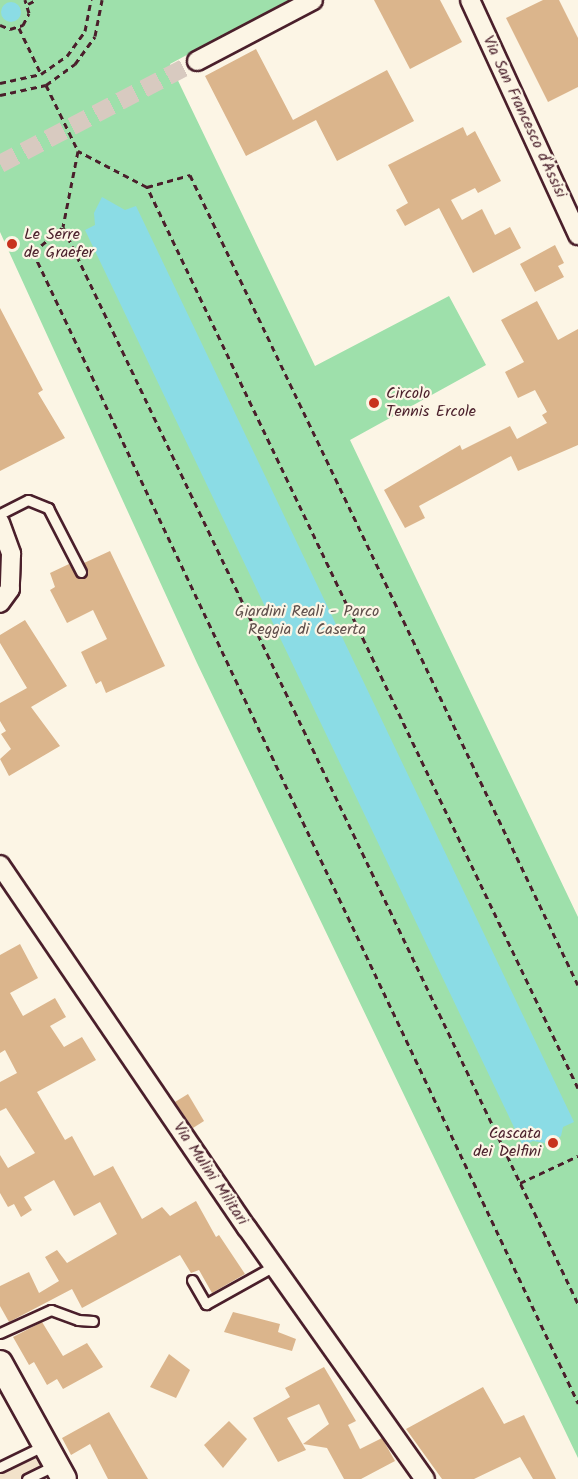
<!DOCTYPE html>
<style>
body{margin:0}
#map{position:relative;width:578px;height:1479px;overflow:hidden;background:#fcf5e5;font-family:Kalam,sans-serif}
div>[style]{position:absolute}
.built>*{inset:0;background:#f2e2ca}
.green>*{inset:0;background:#9ee0ab}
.water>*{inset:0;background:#8bdce5}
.round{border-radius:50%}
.building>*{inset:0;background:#dbb58c}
.street-tunnel>*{height:18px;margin-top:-9px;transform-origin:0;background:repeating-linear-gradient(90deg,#d8cac0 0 18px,transparent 0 27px)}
.path>*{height:3px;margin-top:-1.5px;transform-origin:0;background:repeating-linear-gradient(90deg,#4a1f2b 0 6px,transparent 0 10.5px)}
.roads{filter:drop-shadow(2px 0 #4a1f2b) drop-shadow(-2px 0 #4a1f2b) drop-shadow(0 2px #4a1f2b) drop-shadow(0 -2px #4a1f2b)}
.lane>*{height:9px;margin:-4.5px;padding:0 4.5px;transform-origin:4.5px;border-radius:4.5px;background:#fcf5e5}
.street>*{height:18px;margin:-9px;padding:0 9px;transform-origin:9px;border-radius:9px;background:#fcf5e5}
.secondary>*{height:24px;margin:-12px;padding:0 12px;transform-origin:12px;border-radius:12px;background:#fcf5e5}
.dots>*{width:16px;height:16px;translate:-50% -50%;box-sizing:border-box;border:3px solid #fcf5e5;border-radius:50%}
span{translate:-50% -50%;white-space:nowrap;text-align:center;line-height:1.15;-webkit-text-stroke:4.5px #fcf5e5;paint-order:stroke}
.street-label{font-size:16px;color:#4a1f2b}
.poi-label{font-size:16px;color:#4a1f2b}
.left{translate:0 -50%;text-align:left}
.right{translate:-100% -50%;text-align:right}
.park-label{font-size:16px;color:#5f4f4b}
</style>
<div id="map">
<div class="built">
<div style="clip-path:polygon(33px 1446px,52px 1479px,0 1479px,0 1462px)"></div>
</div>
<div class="green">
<div style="clip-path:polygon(0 0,289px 0,170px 64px,315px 366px,449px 296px,486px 365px,350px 440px,578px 917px,578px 1458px,197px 663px,0 232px)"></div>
</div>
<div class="water">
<div class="round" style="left:1px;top:2px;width:20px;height:20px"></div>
<div style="clip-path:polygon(102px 197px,125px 210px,136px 206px,574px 1122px,563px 1127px,561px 1136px,551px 1144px,533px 1141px,523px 1146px,85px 230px,95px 225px,94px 213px)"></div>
</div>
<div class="building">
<div style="clip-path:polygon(374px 0,440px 0,462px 42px,410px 69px)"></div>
<div style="clip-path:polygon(543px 0,559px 0,578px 38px,578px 87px,548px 102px,506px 18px)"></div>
<div style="clip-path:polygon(256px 49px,293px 120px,387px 70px,414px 121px,337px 161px,316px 120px,246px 156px,205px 76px)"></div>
<div style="clip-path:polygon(463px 127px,467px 136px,475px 131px,501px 181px,478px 193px,475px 188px,451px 200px,462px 220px,482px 209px,495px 235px,510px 227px,521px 248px,473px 273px,439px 208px,405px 226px,396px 210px,408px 203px,388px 165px)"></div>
<div style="clip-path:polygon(555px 245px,564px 263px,558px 266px,564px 277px,535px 292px,520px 264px)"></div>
<div style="clip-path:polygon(537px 301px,558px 340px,578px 329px,578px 445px,518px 471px,511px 456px,419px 506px,425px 518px,405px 528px,384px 490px,460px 445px,462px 450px,510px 426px,517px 439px,547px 423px,542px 415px,547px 412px,535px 390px,518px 398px,505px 372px,524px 362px,501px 320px)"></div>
<div style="clip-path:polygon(0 308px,43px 390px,38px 393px,65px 438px,0 471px)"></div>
<div style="clip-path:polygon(110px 551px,165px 666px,106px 693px,101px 681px,96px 684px,81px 652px,107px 639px,93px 610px,67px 623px,50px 590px,55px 587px,50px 573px,69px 564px,77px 577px,84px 578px,88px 572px,84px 563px)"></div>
<div style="clip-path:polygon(25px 620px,67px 686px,31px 707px,60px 746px,9px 776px,0 759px,11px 749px,1px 734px,6px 731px,0 721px,0 703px,27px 688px,0 643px,0 635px)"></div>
<div style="clip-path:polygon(20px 944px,38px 978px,10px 993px,23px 1016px,55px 998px,66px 1017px,50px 1026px,64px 1047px,82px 1037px,96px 1060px,37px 1092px,65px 1140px,72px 1136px,94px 1176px,113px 1166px,142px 1219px,162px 1207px,170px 1216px,196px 1201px,216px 1237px,219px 1235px,245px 1274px,212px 1293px,199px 1270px,191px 1273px,180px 1255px,82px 1308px,72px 1289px,9px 1322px,0 1306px,0 1286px,29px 1272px,39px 1293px,59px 1281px,45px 1257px,57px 1250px,67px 1263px,117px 1234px,100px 1202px,74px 1216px,54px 1180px,24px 1197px,32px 1210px,21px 1217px,14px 1204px,8px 1207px,0 1193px,0 1155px,8px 1168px,35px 1153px,6px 1108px,0 1111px,0 1082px,17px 1073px,5px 1050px,0 1053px,0 955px)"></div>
<div style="clip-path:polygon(188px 1094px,204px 1121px,193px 1128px,175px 1102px)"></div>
<div style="clip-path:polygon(233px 1312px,280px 1324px,278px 1332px,296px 1339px,292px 1351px,224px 1332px)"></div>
<div style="clip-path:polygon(42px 1322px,63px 1356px,87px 1343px,103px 1367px,63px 1389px,57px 1379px,47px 1385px,34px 1362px,29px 1365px,13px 1337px)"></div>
<div style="clip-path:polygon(169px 1354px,190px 1370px,176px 1398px,150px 1387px)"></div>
<div style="clip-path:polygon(324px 1367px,356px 1421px,348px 1425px,360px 1449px,382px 1438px,395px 1461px,361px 1479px,344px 1479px,327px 1448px,303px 1444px,329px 1424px,319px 1404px,287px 1418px,306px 1450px,278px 1462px,253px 1418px,290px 1397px,285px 1388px)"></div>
<div style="clip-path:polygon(483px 1387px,504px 1424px,524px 1415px,556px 1479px,533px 1479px,520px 1457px,474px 1479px,442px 1479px,406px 1429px)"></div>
<div style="clip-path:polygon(109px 1412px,148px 1479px,108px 1479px,90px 1444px,71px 1455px,62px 1438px)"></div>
<div style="clip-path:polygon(229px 1421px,247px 1439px,223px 1468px,204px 1445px)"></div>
</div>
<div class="street-tunnel">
<div style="left:0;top:164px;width:222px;rotate:-27.6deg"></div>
</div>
<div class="path">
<div style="left:28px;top:4px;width:9px;rotate:-27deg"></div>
<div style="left:0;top:25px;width:11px;rotate:22deg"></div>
<div style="left:10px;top:29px;width:14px;rotate:-17deg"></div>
<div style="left:23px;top:25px;width:13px;rotate:-63deg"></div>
<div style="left:29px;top:13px;width:14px;rotate:-107deg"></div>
<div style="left:19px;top:28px;width:51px;rotate:64.4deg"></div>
<div style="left:0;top:83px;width:42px;rotate:-12.4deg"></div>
<div style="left:41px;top:74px;width:32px;rotate:-35deg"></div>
<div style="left:67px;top:56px;width:31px;rotate:-54deg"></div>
<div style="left:85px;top:31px;width:32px;rotate:-79deg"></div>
<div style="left:46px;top:85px;width:73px;rotate:64.1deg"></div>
<div style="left:0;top:95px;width:47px;rotate:-12.3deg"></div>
<div style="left:46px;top:85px;width:36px;rotate:-36deg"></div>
<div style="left:75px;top:64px;width:34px;rotate:-54deg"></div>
<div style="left:95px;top:36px;width:37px;rotate:-79deg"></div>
<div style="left:147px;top:187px;width:45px;rotate:-15.6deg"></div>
<div style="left:190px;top:175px;width:898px;rotate:64.41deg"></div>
<div style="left:62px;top:228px;width:38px;rotate:140deg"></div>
<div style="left:33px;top:252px;width:1274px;rotate:64.66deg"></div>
<div style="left:578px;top:1088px;width:999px;rotate:-115.56deg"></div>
<div style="left:147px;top:187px;width:78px;rotate:-152.4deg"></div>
<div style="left:78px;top:151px;width:77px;rotate:101.2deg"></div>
<div style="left:63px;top:227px;width:1194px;rotate:64.44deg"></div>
<div style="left:520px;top:1183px;width:64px;rotate:-25deg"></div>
</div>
<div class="roads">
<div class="lane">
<div style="left:0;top:514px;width:31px;rotate:-27deg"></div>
<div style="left:28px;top:500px;width:22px;rotate:22deg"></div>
<div style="left:48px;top:508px;width:72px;rotate:62.7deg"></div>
<div style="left:192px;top:1280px;width:28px;rotate:60deg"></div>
<div style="left:206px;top:1304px;width:78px;rotate:-29.2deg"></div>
<div style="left:0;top:1333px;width:56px;rotate:-24.3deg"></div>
<div style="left:51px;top:1310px;width:29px;rotate:20deg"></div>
<div style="left:78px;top:1320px;width:15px;rotate:4deg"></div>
<div style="left:0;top:1467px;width:48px;rotate:-26deg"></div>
<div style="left:27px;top:1479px;width:30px;rotate:-26deg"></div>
</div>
<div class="street">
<div style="left:470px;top:0;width:259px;rotate:65.3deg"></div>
<div style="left:197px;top:61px;width:131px;rotate:-27.7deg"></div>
<div style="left:0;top:523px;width:33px;rotate:70deg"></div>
<div style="left:11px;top:554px;width:35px;rotate:92deg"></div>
<div style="left:10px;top:589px;width:17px;rotate:126deg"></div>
<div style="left:0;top:865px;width:439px;rotate:55.8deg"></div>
<div style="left:247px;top:1228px;width:308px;rotate:54.7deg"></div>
</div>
<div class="secondary">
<div style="left:0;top:1363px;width:132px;rotate:61.1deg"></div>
</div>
</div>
<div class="dots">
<div style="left:12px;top:244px;background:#c8321e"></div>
<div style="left:374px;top:403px;background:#c8321e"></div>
<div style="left:553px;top:1143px;background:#c8321e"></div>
</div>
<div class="street-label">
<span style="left:524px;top:117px;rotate:65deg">Via San Francesco d'Assisi</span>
<span style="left:210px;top:1174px;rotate:56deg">Via Mulini Militari</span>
</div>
<div class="poi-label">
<span class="left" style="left:24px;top:244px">Le Serre<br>de Graefer</span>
<span class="left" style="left:386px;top:403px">Circolo<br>Tennis Ercole</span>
<span class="right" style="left:541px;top:1143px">Cascata<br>dei Delfini</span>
</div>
<div class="park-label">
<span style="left:307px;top:621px">Giardini Reali - Parco<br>Reggia di Caserta</span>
</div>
</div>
